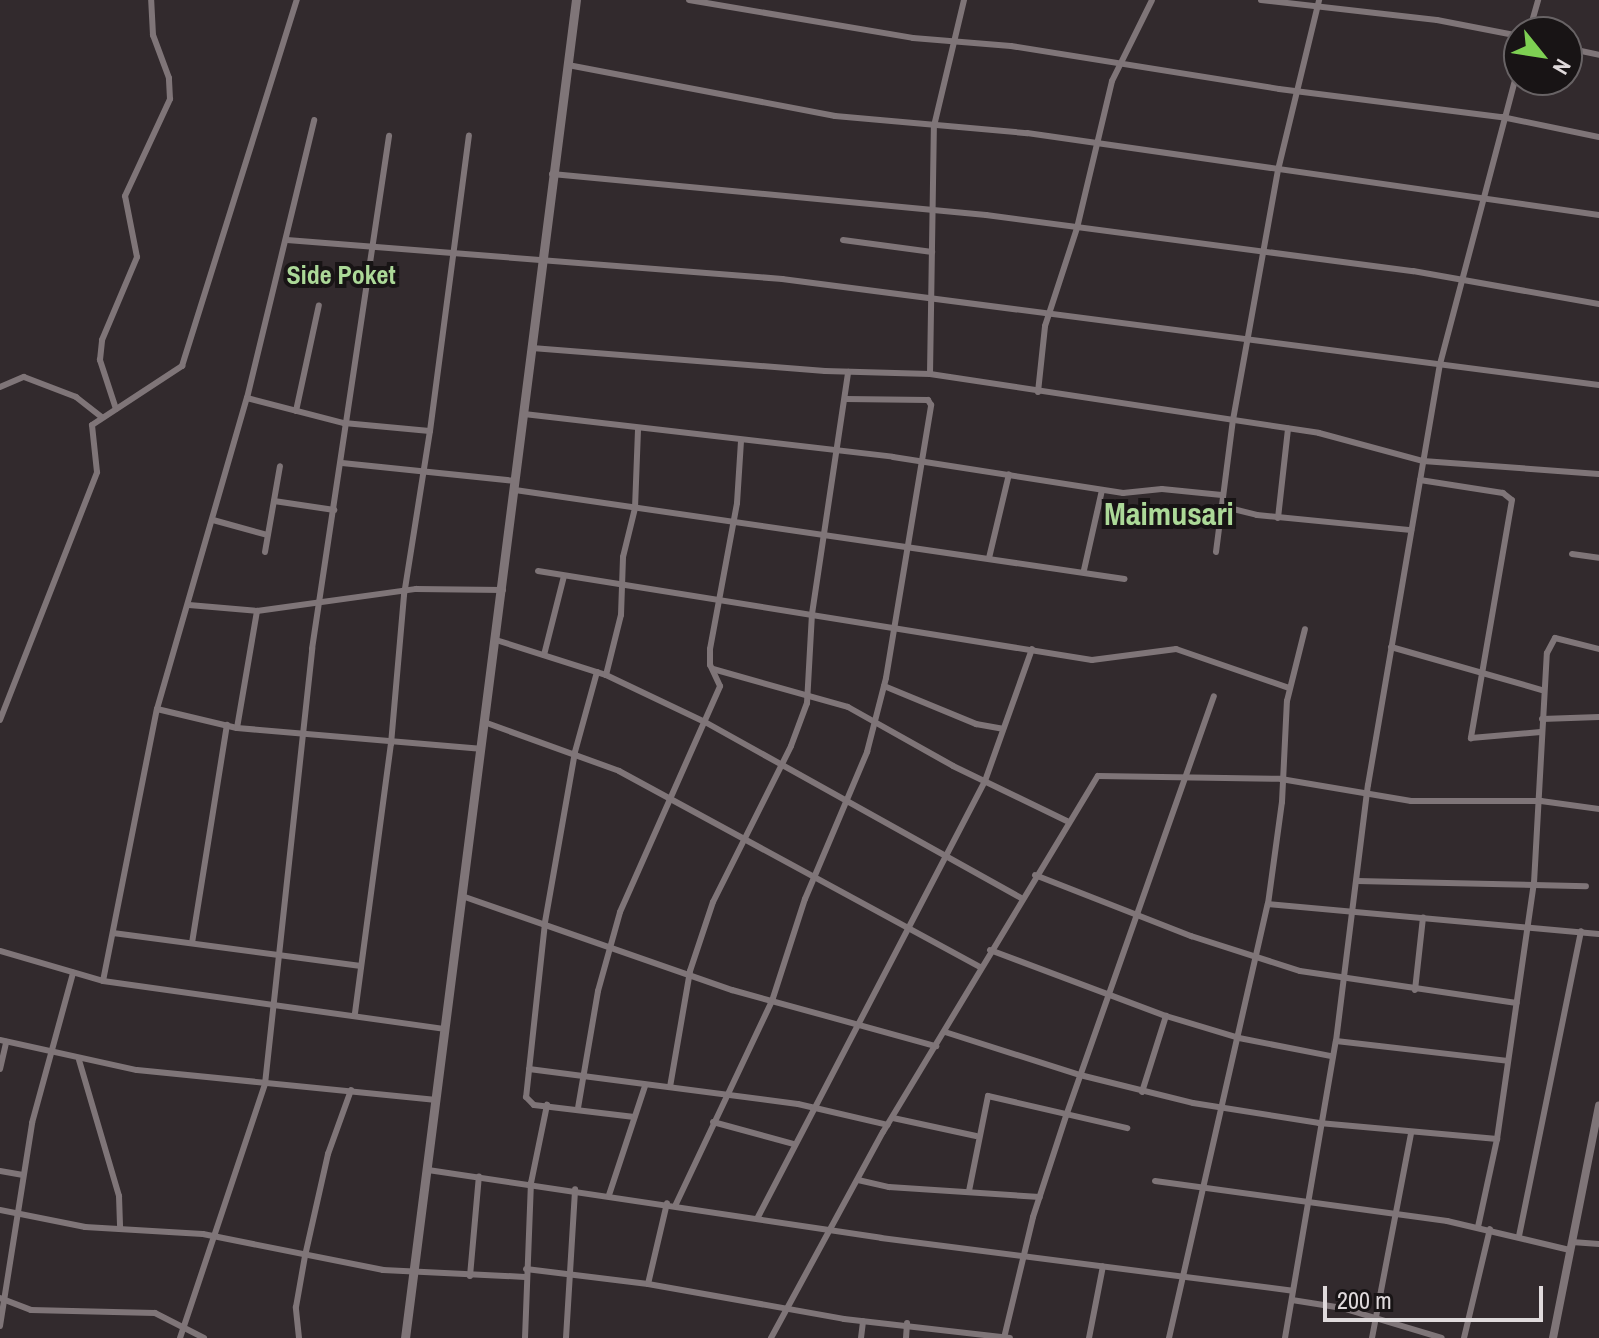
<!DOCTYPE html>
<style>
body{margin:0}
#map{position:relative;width:1599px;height:1338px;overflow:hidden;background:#322a2d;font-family:"Archivo Narrow",sans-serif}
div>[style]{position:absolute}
.minor>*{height:6px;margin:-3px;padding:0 3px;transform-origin:3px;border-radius:3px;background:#7f7578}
.tertiary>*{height:8px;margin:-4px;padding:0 4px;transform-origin:4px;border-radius:4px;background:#7f7578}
.secondary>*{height:9px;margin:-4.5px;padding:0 4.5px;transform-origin:4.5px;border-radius:4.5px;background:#7f7578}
span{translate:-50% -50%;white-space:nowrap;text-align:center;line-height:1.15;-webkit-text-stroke:8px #181415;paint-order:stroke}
.neighbourhood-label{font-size:26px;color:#acd998;font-weight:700}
.district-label{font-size:32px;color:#acd998;font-weight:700}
.north{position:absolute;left:1503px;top:16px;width:80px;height:80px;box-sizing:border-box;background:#181415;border:2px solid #686365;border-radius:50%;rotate:120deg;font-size:22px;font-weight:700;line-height:32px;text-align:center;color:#e0dadc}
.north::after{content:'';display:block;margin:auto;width:28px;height:36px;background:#7ed053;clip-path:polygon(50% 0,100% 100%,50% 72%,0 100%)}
.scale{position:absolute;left:1323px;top:1286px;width:220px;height:36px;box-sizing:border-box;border:4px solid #e0dadc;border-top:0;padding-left:10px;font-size:24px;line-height:28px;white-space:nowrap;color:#e0dadc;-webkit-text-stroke:6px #181415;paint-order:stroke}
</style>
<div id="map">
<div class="minor">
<div style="left:689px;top:0;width:227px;rotate:9.6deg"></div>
<div style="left:913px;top:38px;width:98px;rotate:4.7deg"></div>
<div style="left:1011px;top:46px;width:271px;rotate:9.1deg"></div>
<div style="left:1279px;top:89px;width:225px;rotate:7.2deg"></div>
<div style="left:1502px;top:117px;width:99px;rotate:11.7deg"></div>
<div style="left:1261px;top:0;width:177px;rotate:6.5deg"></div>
<div style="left:1437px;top:20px;width:84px;rotate:11deg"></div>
<div style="left:1529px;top:32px;width:33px;rotate:-74deg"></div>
<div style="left:1567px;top:48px;width:33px;rotate:12deg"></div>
<div style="left:568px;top:65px;width:272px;rotate:10.8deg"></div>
<div style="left:835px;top:116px;width:193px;rotate:5.1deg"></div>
<div style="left:1027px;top:133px;width:578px;rotate:8.16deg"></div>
<div style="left:552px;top:174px;width:436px;rotate:5.4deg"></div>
<div style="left:986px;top:215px;width:431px;rotate:7.5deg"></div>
<div style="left:1413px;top:271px;width:189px;rotate:10.1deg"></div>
<div style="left:287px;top:240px;width:497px;rotate:4.5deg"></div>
<div style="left:782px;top:279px;width:824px;rotate:7.39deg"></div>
<div style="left:843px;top:240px;width:90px;rotate:7.7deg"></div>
<div style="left:532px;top:348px;width:294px;rotate:4.5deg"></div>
<div style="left:825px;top:371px;width:105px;rotate:1.6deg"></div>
<div style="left:930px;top:374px;width:393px;rotate:8.6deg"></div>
<div style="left:1319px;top:433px;width:108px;rotate:15.1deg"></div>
<div style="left:1423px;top:461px;width:176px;rotate:4.2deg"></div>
<div style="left:930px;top:374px;width:248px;rotate:-89.1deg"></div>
<div style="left:934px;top:126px;width:130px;rotate:-76.6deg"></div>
<div style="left:0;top:387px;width:26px;rotate:-23deg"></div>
<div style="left:24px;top:377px;width:56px;rotate:21deg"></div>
<div style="left:76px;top:397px;width:33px;rotate:38deg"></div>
<div style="left:1038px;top:392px;width:66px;rotate:-83.9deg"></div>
<div style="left:1045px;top:326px;width:103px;rotate:-71.9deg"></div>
<div style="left:1077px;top:228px;width:151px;rotate:-76.6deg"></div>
<div style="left:1112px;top:81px;width:90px;rotate:-63.7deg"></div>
<div style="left:247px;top:398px;width:100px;rotate:14.5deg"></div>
<div style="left:344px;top:423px;width:86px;rotate:5.3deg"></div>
<div style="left:430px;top:431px;width:298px;rotate:-82.5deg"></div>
<div style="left:116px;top:409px;width:52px;rotate:-108.1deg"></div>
<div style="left:100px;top:360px;width:20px;rotate:-84deg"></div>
<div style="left:102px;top:340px;width:90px;rotate:-67.1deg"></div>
<div style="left:137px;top:257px;width:62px;rotate:-101.1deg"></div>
<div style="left:125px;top:196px;width:107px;rotate:-65.1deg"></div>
<div style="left:170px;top:99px;width:21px;rotate:-93deg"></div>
<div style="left:169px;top:78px;width:46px;rotate:-110.4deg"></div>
<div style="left:153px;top:35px;width:35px;rotate:-93deg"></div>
<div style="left:296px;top:411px;width:108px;rotate:-77.8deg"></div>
<div style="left:524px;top:414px;width:371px;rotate:6.6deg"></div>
<div style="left:893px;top:457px;width:233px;rotate:8.9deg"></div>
<div style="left:1123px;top:493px;width:39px;rotate:-6deg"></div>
<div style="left:1162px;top:489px;width:60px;rotate:5.7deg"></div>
<div style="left:342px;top:463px;width:175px;rotate:5.9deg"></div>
<div style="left:1420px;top:480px;width:84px;rotate:8.9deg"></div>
<div style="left:1503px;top:493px;width:11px;rotate:38deg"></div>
<div style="left:1512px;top:500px;width:242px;rotate:99.8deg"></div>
<div style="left:1471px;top:738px;width:70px;rotate:-4.9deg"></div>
<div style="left:515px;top:490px;width:616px;rotate:8.3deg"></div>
<div style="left:274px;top:501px;width:61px;rotate:8.5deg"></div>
<div style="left:1221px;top:506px;width:37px;rotate:14deg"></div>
<div style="left:1257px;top:515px;width:155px;rotate:5.6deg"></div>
<div style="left:1278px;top:518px;width:90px;rotate:-83.6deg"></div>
<div style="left:213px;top:520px;width:56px;rotate:15.5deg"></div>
<div style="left:265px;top:552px;width:87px;rotate:-80.1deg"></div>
<div style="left:1216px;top:552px;width:133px;rotate:-82.7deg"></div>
<div style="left:1233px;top:420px;width:254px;rotate:-79.8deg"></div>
<div style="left:1278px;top:170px;width:175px;rotate:-76.4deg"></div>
<div style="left:1572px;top:554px;width:27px;rotate:8deg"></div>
<div style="left:989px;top:558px;width:86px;rotate:-76.6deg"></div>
<div style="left:1084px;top:570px;width:82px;rotate:-77.3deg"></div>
<div style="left:538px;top:571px;width:561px;rotate:9.13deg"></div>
<div style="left:1092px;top:660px;width:85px;rotate:-7.5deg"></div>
<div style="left:1176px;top:649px;width:120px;rotate:19deg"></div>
<div style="left:189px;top:605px;width:68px;rotate:5deg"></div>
<div style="left:257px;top:611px;width:161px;rotate:-7.9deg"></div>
<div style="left:416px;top:589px;width:87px;rotate:0.7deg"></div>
<div style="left:496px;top:640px;width:115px;rotate:17.7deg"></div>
<div style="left:606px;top:675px;width:110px;rotate:25.4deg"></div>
<div style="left:705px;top:722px;width:362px;rotate:29.1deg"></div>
<div style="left:1391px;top:647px;width:157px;rotate:15.9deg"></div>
<div style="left:544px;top:655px;width:81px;rotate:-75.8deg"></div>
<div style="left:713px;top:669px;width:140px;rotate:15.7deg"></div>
<div style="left:848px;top:707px;width:120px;rotate:29.3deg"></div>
<div style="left:953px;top:766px;width:127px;rotate:25.8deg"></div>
<div style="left:597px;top:672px;width:83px;rotate:105.4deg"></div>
<div style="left:575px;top:752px;width:174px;rotate:100deg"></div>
<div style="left:545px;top:923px;width:175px;rotate:96.2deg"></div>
<div style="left:526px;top:1097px;width:11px;rotate:45deg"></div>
<div style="left:534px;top:1105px;width:101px;rotate:6.8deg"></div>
<div style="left:606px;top:675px;width:62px;rotate:-76deg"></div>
<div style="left:621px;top:615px;width:58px;rotate:-88deg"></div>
<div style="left:623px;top:557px;width:50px;rotate:-76.2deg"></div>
<div style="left:635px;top:508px;width:79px;rotate:-87.8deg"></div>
<div style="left:884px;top:686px;width:100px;rotate:22.4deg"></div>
<div style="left:976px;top:724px;width:27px;rotate:10deg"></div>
<div style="left:157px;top:709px;width:82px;rotate:13.4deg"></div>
<div style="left:237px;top:728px;width:244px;rotate:4.9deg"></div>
<div style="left:1542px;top:719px;width:57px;rotate:-2deg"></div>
<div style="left:0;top:720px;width:266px;rotate:-68.6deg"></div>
<div style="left:97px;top:472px;width:47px;rotate:-96.1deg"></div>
<div style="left:92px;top:425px;width:108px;rotate:-33.2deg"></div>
<div style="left:182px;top:366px;width:384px;rotate:-72.6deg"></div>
<div style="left:484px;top:722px;width:144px;rotate:19.9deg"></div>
<div style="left:619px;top:771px;width:411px;rotate:28.5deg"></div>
<div style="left:237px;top:728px;width:119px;rotate:-80.3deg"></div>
<div style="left:1035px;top:875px;width:168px;rotate:21.4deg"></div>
<div style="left:1191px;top:936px;width:114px;rotate:17.8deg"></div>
<div style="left:1300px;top:971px;width:219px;rotate:8.4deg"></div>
<div style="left:1357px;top:881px;width:229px;rotate:1.3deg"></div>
<div style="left:462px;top:896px;width:286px;rotate:19.2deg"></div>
<div style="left:732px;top:990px;width:212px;rotate:15.4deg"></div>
<div style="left:1268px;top:904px;width:332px;rotate:5.2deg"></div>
<div style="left:113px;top:933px;width:250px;rotate:7.6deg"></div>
<div style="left:192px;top:943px;width:221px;rotate:-80.9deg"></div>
<div style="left:990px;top:950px;width:188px;rotate:20.6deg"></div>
<div style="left:1166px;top:1016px;width:76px;rotate:16.8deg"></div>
<div style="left:1239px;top:1038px;width:94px;rotate:11.1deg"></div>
<div style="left:0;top:951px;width:107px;rotate:16.2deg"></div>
<div style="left:103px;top:981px;width:346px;rotate:8deg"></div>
<div style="left:103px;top:981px;width:277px;rotate:-78.8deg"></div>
<div style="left:157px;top:709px;width:324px;rotate:-73.9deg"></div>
<div style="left:247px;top:398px;width:286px;rotate:-76.4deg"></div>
<div style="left:1415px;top:990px;width:73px;rotate:-83.7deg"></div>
<div style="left:355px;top:1013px;width:271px;rotate:-82.4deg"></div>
<div style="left:391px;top:744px;width:150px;rotate:-85deg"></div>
<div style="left:404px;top:595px;width:166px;rotate:-81deg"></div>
<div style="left:945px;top:1032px;width:142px;rotate:17.7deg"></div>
<div style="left:1080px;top:1075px;width:116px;rotate:13.9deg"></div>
<div style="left:1193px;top:1103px;width:128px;rotate:9deg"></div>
<div style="left:1319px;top:1123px;width:179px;rotate:5.1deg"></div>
<div style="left:0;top:1040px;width:140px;rotate:12.4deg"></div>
<div style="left:137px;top:1070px;width:301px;rotate:5.7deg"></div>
<div style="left:1336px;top:1041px;width:173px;rotate:6.6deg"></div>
<div style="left:79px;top:1060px;width:142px;rotate:73.6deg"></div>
<div style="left:119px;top:1196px;width:33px;rotate:88deg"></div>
<div style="left:0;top:1069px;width:28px;rotate:-77deg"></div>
<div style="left:529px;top:1069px;width:271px;rotate:7.4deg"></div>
<div style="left:798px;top:1104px;width:92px;rotate:13.1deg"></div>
<div style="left:670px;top:1087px;width:118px;rotate:-80.2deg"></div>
<div style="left:690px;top:971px;width:73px;rotate:-71.6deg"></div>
<div style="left:713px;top:902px;width:174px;rotate:-63.4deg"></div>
<div style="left:791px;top:746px;width:46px;rotate:-69.6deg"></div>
<div style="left:807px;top:703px;width:89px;rotate:-86.8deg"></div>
<div style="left:812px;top:614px;width:245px;rotate:-81.5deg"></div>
<div style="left:1142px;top:1092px;width:80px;rotate:-72.5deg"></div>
<div style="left:578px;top:1108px;width:119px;rotate:-80.3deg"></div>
<div style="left:598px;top:991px;width:82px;rotate:-74.4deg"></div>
<div style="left:620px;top:912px;width:247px;rotate:-66.1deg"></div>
<div style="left:720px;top:686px;width:23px;rotate:-115deg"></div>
<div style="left:710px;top:665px;width:16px;rotate:-90deg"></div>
<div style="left:710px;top:649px;width:148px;rotate:-79.5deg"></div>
<div style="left:737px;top:503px;width:62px;rotate:-86.3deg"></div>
<div style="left:893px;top:1118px;width:85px;rotate:12.2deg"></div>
<div style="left:713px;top:1122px;width:84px;rotate:15.2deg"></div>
<div style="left:428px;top:1170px;width:458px;rotate:8.5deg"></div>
<div style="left:881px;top:1238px;width:415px;rotate:7.3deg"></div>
<div style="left:0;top:1171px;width:22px;rotate:10deg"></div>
<div style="left:858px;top:1180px;width:32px;rotate:13deg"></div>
<div style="left:889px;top:1187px;width:151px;rotate:3.8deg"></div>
<div style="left:1155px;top:1181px;width:295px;rotate:7.8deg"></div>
<div style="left:1447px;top:1221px;width:126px;rotate:13.3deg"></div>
<div style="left:969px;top:1191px;width:97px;rotate:-78.7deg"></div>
<div style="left:988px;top:1096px;width:143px;rotate:13deg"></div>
<div style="left:609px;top:1195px;width:115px;rotate:-71.7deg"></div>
<div style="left:676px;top:1204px;width:225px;rotate:-64.7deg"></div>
<div style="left:772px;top:1001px;width:107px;rotate:-72.1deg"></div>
<div style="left:805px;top:899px;width:160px;rotate:-67.1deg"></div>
<div style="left:867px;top:752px;width:76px;rotate:-75.6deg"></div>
<div style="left:886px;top:678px;width:277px;rotate:-80.6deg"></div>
<div style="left:931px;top:405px;width:6px;rotate:-121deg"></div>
<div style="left:928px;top:400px;width:82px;rotate:-179.3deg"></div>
<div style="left:0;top:1210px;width:87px;rotate:11.3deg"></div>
<div style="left:85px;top:1227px;width:118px;rotate:3.4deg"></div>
<div style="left:203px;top:1234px;width:184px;rotate:11.3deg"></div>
<div style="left:383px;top:1270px;width:142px;rotate:2.8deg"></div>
<div style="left:758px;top:1217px;width:492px;rotate:-62.5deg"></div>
<div style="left:985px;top:781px;width:140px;rotate:-70.4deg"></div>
<div style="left:1478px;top:1227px;width:90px;rotate:-77.8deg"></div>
<div style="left:1497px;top:1139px;width:259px;rotate:-81.8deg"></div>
<div style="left:1534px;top:883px;width:230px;rotate:-86.8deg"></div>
<div style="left:1547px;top:653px;width:17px;rotate:-62deg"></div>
<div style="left:1555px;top:638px;width:45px;rotate:14deg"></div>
<div style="left:1519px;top:1236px;width:311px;rotate:-78.5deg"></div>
<div style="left:1572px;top:1242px;width:27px;rotate:4deg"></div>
<div style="left:526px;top:1269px;width:123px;rotate:7deg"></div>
<div style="left:648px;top:1284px;width:199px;rotate:10.1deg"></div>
<div style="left:844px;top:1319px;width:167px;rotate:6.5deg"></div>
<div style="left:470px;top:1276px;width:100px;rotate:-84.9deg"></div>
<div style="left:648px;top:1284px;width:83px;rotate:-76.8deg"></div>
<div style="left:0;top:1298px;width:33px;rotate:21deg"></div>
<div style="left:31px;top:1310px;width:124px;rotate:1.4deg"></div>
<div style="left:155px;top:1313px;width:55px;rotate:27deg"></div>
<div style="left:1292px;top:1300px;width:51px;rotate:9.1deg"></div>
<div style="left:1342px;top:1308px;width:104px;rotate:16.7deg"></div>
<div style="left:0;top:1326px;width:206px;rotate:-81deg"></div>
<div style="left:32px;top:1123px;width:156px;rotate:-74.7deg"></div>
<div style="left:180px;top:1338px;width:268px;rotate:-71.5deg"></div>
<div style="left:265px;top:1084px;width:438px;rotate:-83.8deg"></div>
<div style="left:312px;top:649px;width:519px;rotate:-81.46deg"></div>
<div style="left:299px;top:1338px;width:31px;rotate:-96deg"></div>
<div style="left:296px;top:1307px;width:52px;rotate:-80deg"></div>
<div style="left:305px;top:1256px;width:105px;rotate:-77.3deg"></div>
<div style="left:328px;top:1154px;width:68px;rotate:-70.2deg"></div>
<div style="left:525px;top:1338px;width:155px;rotate:-87.8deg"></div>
<div style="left:531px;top:1183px;width:80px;rotate:-78.4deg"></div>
<div style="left:566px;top:1338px;width:149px;rotate:-86.5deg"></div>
<div style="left:771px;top:1338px;width:234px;rotate:-61.5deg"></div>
<div style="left:883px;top:1132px;width:416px;rotate:-58.9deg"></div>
<div style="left:1098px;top:776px;width:183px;rotate:0.9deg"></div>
<div style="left:1281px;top:779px;width:132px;rotate:9.6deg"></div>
<div style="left:1411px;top:801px;width:130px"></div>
<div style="left:1541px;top:801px;width:59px;rotate:7.9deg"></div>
<div style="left:861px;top:1338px;width:17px;rotate:-83deg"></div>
<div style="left:906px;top:1338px;width:15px;rotate:-86deg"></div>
<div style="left:1004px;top:1338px;width:124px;rotate:-76.5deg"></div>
<div style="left:1033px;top:1217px;width:106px;rotate:-71.9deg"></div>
<div style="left:1066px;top:1116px;width:445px;rotate:-70.6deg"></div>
<div style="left:1089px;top:1338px;width:73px;rotate:-79deg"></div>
<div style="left:1169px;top:1338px;width:445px;rotate:-77.2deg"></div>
<div style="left:1268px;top:904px;width:103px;rotate:-82.2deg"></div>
<div style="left:1282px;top:802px;width:101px;rotate:-87.2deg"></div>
<div style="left:1287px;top:701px;width:74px;rotate:-76deg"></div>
<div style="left:1285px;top:1338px;width:301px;rotate:-80.3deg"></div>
<div style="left:1336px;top:1041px;width:258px;rotate:-82.9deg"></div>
<div style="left:1368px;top:785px;width:427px;rotate:-80.3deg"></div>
<div style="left:1440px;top:364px;width:310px;rotate:-75.2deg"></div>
<div style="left:1372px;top:1338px;width:209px;rotate:-79.2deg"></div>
<div style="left:1464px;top:1338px;width:112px;rotate:-76.6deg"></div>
</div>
<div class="tertiary">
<div style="left:1553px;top:1338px;width:237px;rotate:-78.8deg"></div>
</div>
<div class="secondary">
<div style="left:405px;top:1338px;width:1349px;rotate:-82.72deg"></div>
</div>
<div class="neighbourhood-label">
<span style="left:341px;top:275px">Side Poket</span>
</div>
<div class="district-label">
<span style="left:1169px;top:514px">Maimusari</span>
</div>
<div class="north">N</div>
<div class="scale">200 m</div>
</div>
